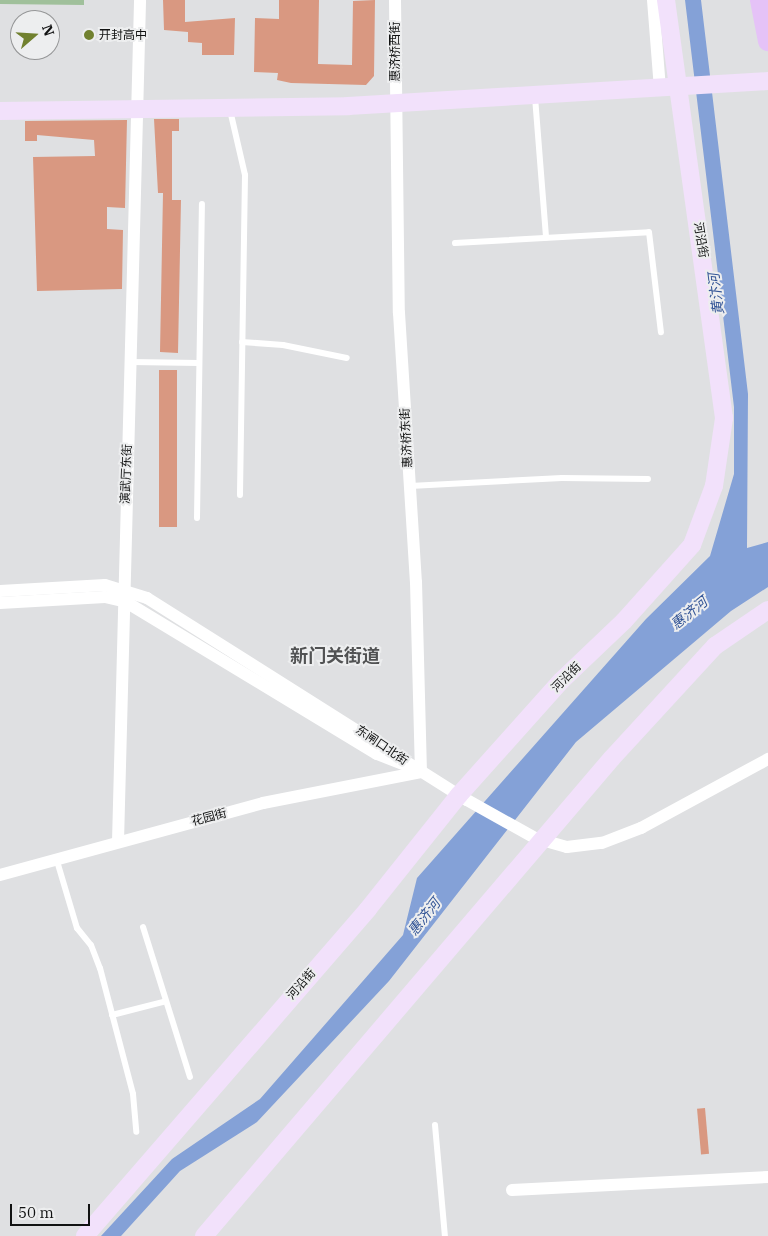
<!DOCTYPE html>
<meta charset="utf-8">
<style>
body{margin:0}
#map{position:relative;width:768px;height:1236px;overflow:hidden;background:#dfe0e2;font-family:"IBM Plex Serif","Noto Sans SC",serif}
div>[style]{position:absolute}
.green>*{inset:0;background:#a0c09b}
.water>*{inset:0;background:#84a1d7}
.building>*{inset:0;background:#d99881;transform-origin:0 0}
.lane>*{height:6px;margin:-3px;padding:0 3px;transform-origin:3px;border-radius:3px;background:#fff}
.street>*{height:12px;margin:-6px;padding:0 6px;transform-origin:6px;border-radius:6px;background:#fff}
.secondary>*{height:18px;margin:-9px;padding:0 9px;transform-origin:9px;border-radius:9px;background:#f2e1fb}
.primary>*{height:20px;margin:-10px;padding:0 10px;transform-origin:10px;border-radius:10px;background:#e5c2f7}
.dots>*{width:14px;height:14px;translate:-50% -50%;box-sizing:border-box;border:2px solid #edeeef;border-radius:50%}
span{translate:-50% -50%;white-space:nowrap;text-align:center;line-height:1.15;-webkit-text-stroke:4px #edeeef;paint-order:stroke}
.poi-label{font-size:12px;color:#111212}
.left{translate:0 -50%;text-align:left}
.street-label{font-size:12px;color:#111212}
.water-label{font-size:14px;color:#325496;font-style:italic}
.district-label{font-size:18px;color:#515253;font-weight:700}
.north{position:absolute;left:10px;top:10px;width:50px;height:50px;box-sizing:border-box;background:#edeeef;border:1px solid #959697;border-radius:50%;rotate:71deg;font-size:14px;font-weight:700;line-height:20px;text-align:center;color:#111212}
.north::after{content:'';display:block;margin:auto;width:18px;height:22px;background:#71812f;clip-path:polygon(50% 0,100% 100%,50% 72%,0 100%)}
.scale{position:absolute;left:10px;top:1204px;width:80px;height:22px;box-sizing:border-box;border:2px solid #111212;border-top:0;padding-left:6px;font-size:15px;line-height:18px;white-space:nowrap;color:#111212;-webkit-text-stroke:4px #edeeef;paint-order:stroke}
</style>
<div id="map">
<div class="green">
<div style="clip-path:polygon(0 0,84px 0,84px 5px,0 4px)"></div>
</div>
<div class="water">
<div style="clip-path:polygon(685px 0,701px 0,748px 394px,747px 548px,768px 542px,768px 587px,731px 611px,576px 742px,389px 981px,257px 1122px,180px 1171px,121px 1236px,101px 1236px,172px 1159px,260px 1099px,403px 935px,417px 878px,646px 619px,710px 556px,734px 474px,734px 407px)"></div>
</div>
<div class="building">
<div style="clip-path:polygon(163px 0,185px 0,185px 22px,235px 18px,234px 55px,202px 55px,202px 43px,188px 42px,188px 32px,164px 30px)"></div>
<div style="clip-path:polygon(279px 0,319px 0,318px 64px,352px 65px,353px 1px,375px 0,374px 76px,366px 85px,291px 83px,277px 80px,278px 73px,254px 72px,255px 18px,279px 19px)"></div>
<div style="clip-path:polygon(154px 119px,179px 119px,179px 131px,172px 131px,172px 200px,181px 200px,178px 353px,160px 352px,163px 193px,158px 193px)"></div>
<div style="clip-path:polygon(127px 120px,125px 208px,107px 207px,107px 229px,123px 230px,122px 289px,37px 291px,33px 157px,95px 156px,94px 140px,37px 135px,37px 141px,25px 141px,25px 121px)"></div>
<div style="left:159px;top:370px;width:18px;height:157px"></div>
<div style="left:705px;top:1108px;width:46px;height:8px;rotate:85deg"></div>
</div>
<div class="lane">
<div style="left:535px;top:97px;width:141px;rotate:85.5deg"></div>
<div style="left:230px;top:110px;width:67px;rotate:77deg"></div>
<div style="left:245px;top:175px;width:320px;rotate:90.9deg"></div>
<div style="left:455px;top:243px;width:194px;rotate:-3.2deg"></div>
<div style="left:649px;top:232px;width:101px;rotate:83.2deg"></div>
<div style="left:242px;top:342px;width:41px;rotate:4.2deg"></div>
<div style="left:283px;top:345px;width:65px;rotate:11.5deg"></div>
<div style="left:131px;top:362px;width:68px;rotate:0.8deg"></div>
<div style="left:410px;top:486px;width:152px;rotate:-3deg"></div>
<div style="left:562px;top:478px;width:86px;rotate:0.7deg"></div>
<div style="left:197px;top:518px;width:314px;rotate:-89.1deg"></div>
<div style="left:57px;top:861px;width:70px;rotate:73.4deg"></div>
<div style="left:77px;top:928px;width:22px;rotate:51deg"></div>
<div style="left:91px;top:945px;width:25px;rotate:69deg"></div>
<div style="left:100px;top:968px;width:130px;rotate:75.3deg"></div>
<div style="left:133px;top:1094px;width:38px;rotate:85deg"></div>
<div style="left:143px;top:927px;width:157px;rotate:72.6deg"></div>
<div style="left:112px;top:1015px;width:53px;rotate:-14.3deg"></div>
<div style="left:435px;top:1125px;width:111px;rotate:84.9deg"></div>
</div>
<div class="street">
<div style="left:395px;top:0;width:313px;rotate:89.3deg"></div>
<div style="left:399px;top:313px;width:270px;rotate:86.4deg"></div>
<div style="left:416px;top:582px;width:190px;rotate:88.5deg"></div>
<div style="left:653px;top:0;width:88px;rotate:85.5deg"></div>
<div style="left:0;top:591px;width:105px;rotate:-3.3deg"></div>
<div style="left:105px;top:585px;width:44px;rotate:17.2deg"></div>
<div style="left:147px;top:598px;width:378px;rotate:32.3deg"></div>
<div style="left:467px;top:800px;width:78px;rotate:29.2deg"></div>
<div style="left:535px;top:838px;width:33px;rotate:16deg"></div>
<div style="left:567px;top:847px;width:35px;rotate:-7deg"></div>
<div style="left:602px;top:843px;width:42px;rotate:-21deg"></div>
<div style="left:641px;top:828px;width:145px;rotate:-28.5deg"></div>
<div style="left:0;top:603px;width:105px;rotate:-3.3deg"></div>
<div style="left:105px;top:597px;width:22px;rotate:13deg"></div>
<div style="left:126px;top:602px;width:293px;rotate:31.2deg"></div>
<div style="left:377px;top:754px;width:28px;rotate:21deg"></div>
<div style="left:118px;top:842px;width:842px;rotate:-88.5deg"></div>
<div style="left:0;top:875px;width:273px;rotate:-15.3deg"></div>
<div style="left:263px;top:803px;width:161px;rotate:-11.1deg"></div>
<div style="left:512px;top:1190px;width:256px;rotate:-2.9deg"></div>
</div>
<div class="secondary">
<div style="left:0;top:111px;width:348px;rotate:-0.8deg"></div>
<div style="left:348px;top:106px;width:421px;rotate:-3.4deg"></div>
<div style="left:85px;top:1236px;width:432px;rotate:-49.1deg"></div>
<div style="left:368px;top:909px;width:146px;rotate:-51.4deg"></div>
<div style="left:459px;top:795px;width:153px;rotate:-48.2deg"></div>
<div style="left:561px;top:681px;width:87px;rotate:-43.6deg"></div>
<div style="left:624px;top:621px;width:102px;rotate:-48.2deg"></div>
<div style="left:692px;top:545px;width:63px;rotate:-69.6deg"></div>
<div style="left:714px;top:486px;width:69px;rotate:-81.6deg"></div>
<div style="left:724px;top:418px;width:422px;rotate:-97.9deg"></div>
<div style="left:204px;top:1236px;width:628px;rotate:-49.52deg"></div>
<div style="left:612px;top:758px;width:152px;rotate:-47.4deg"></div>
<div style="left:715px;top:646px;width:64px;rotate:-34.2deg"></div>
</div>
<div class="primary">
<div style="left:760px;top:0;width:42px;rotate:79deg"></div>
</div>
<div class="dots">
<div style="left:89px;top:35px;background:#71812f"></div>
</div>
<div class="poi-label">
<span class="left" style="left:99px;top:35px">开封高中</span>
</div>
<div class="street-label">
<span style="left:395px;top:52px;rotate:-90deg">惠济桥西街</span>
<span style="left:701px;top:240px;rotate:81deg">河沿街</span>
<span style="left:406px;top:438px;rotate:-93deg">惠济桥东街</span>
<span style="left:126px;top:474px;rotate:-88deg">演武厅东街</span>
<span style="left:566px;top:677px;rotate:-45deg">河沿街</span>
<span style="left:382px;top:745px;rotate:34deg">东闸口北街</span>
<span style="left:209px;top:817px;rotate:-15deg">花园街</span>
<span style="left:301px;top:984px;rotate:-48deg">河沿街</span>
</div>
<div class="water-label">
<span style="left:716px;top:294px;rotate:-97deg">黄汴河</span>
<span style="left:689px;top:613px;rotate:-39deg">惠济河</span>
<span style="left:424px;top:917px;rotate:-52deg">惠济河</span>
</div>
<div class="district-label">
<span style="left:335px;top:656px">新门关街道</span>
</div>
<div class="north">N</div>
<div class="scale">50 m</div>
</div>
